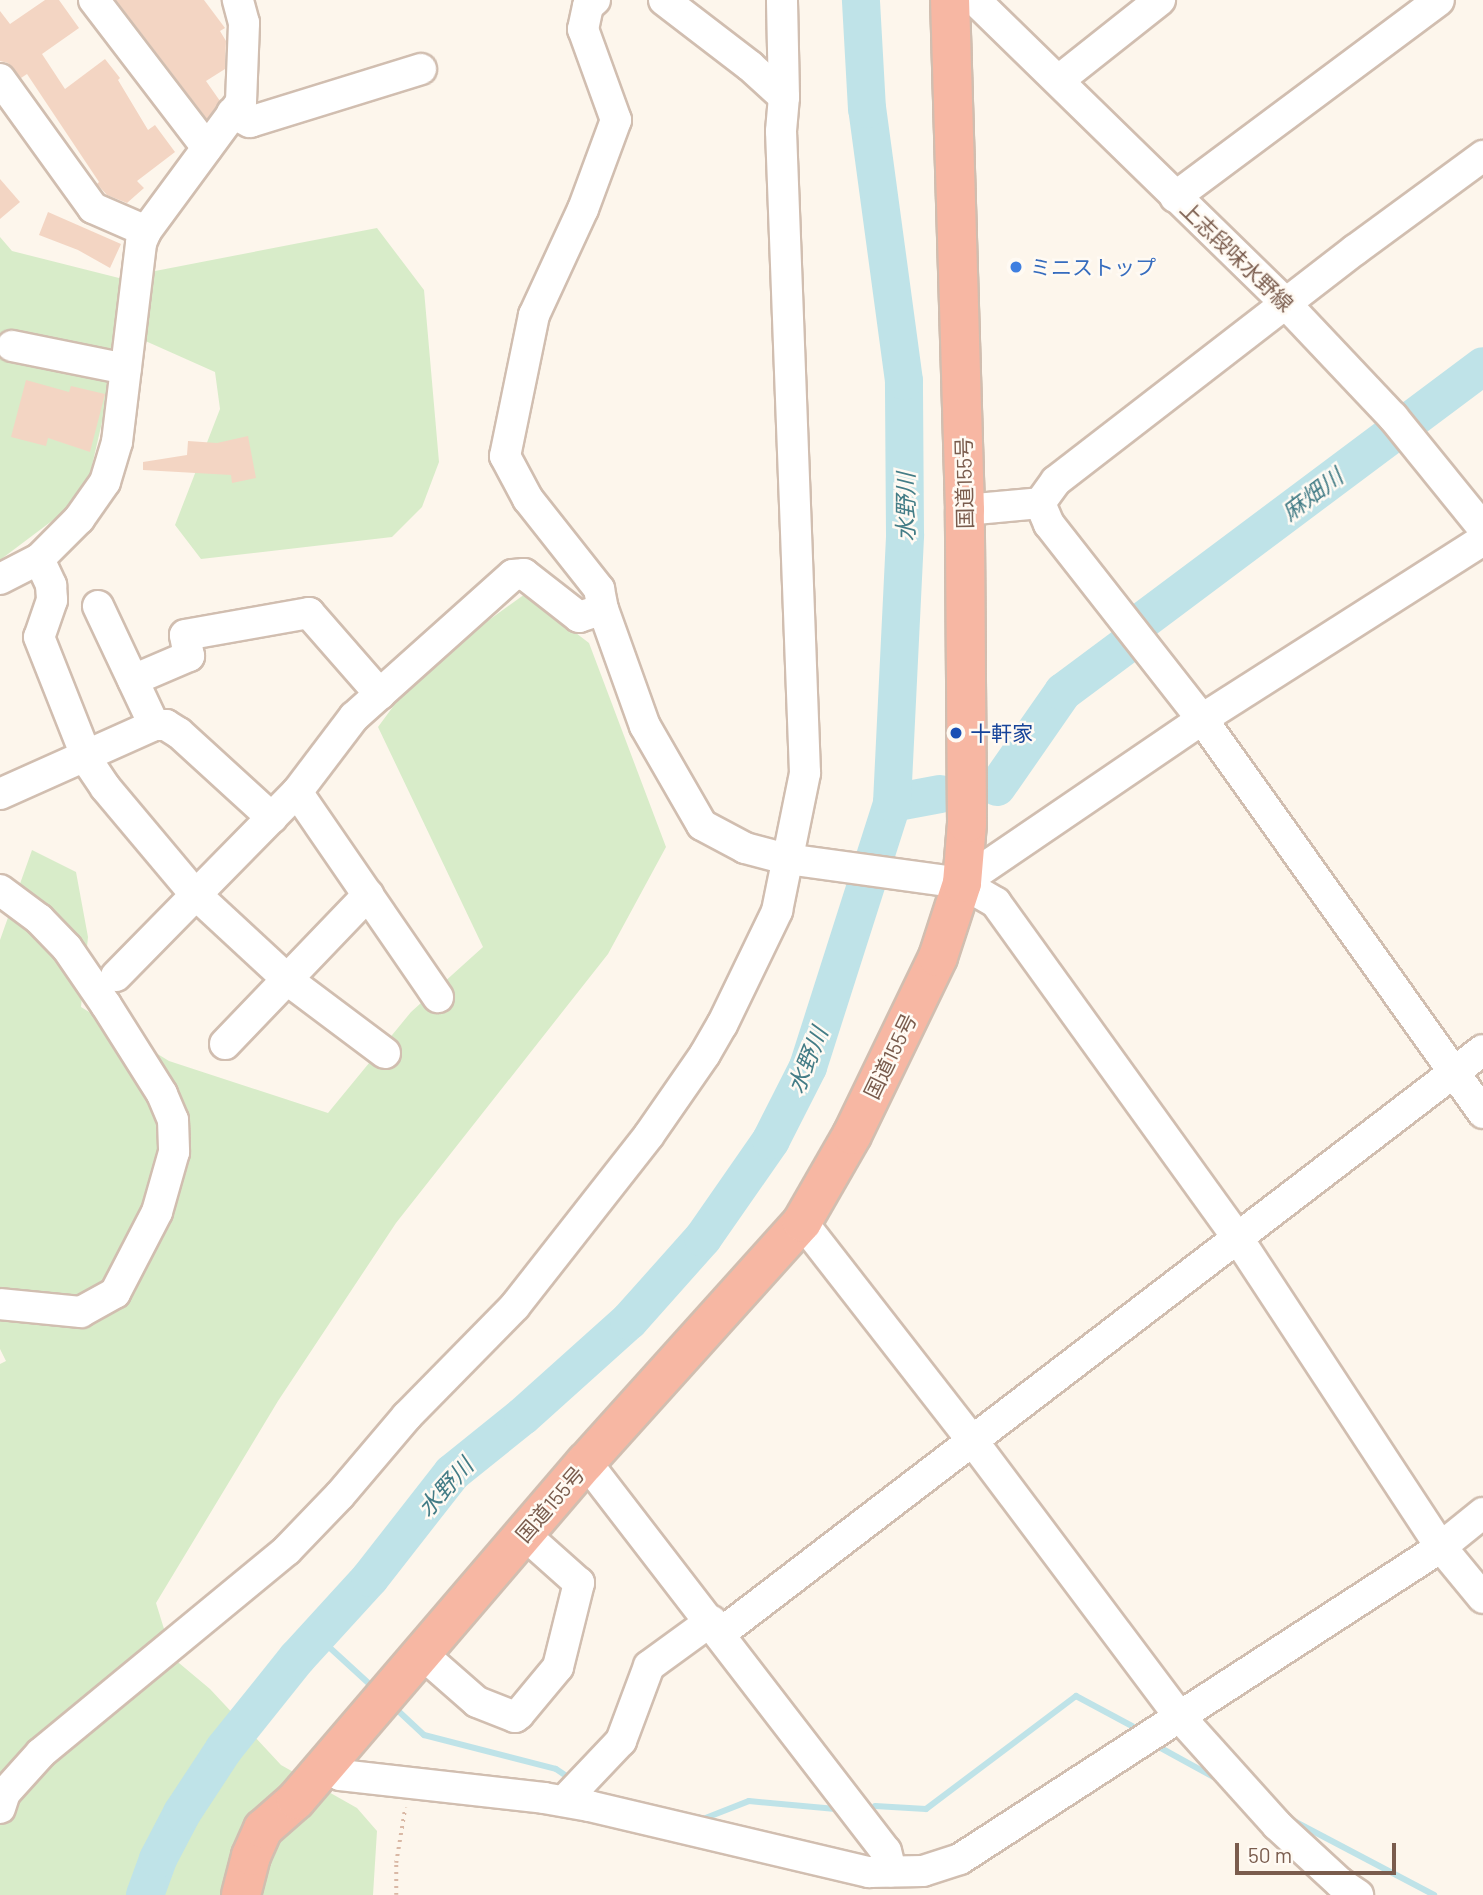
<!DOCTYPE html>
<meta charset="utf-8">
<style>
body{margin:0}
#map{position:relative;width:1483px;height:1895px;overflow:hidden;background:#fdf6ec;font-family:Barlow,"Noto Sans JP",sans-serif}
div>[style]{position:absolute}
.green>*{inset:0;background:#d8ecc9}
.stream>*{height:6px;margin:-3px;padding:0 3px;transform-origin:3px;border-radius:3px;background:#bfe3e8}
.river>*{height:38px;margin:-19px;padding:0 19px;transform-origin:19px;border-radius:19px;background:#bfe3e8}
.building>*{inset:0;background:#f3d5c3}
.path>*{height:3.5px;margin-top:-1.75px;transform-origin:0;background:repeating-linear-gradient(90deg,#d9b8a5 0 2px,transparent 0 7px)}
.roads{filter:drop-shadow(2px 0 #d1beb0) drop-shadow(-2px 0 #d1beb0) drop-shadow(0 2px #d1beb0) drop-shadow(0 -2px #d1beb0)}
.minor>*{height:30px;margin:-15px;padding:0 15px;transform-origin:15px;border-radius:15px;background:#fff}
.highway>*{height:38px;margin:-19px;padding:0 19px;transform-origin:19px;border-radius:19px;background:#f7b7a3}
.dots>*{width:19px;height:19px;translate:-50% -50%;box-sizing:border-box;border:4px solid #fffaf3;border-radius:50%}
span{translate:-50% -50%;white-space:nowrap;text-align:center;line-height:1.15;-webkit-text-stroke:5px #fffaf3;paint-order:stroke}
.street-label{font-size:21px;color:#7a5c4d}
.shop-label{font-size:21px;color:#366cbe}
.left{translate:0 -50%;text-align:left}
.transit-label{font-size:21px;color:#164399}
.water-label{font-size:23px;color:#437c86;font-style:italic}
.scale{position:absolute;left:1235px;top:1843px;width:161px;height:32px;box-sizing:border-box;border:4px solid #7a5c4d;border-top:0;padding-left:9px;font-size:21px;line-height:24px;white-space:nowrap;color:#7a5c4d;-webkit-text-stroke:5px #fffaf3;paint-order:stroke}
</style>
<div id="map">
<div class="green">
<div style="clip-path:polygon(377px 228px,424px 290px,439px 462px,422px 507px,392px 537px,201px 559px,175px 525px,220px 409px,215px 372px,123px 331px,85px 496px,0 560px,0 237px,12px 251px,119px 278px)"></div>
<div style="clip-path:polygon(525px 594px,589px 643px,666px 847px,608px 954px,396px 1223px,278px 1401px,156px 1603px,173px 1658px,210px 1689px,281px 1765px,357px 1808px,377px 1831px,373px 1895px,0 1895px,0 1364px,6px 1361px,0 1349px,0 940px,32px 850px,76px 872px,88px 937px,81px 1007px,169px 1061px,328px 1113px,411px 1012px,483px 947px,378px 727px,420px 670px)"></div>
</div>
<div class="stream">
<div style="left:317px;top:1636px;width:80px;rotate:42.5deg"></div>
<div style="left:394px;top:1707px;width:41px;rotate:43deg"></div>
<div style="left:424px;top:1735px;width:136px;rotate:14.4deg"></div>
<div style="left:556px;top:1769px;width:18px;rotate:34deg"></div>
<div style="left:1159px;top:1747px;width:68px;rotate:28.8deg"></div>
<div style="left:875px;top:1806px;width:51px;rotate:3.4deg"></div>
<div style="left:926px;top:1809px;width:188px;rotate:-37deg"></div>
<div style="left:1076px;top:1696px;width:64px;rotate:28.2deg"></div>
<div style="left:698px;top:1817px;width:5px;rotate:22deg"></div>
<div style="left:703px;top:1819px;width:49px;rotate:-21.4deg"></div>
<div style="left:749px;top:1801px;width:87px;rotate:5.3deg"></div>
<div style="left:1290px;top:1819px;width:163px;rotate:27.8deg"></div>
</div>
<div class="river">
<div style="left:1141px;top:622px;width:427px;rotate:-36.8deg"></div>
<div style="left:997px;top:787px;width:116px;rotate:-55.2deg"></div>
<div style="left:1063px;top:692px;width:77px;rotate:-36.6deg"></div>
<div style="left:892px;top:803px;width:49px;rotate:-10.6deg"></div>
<div style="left:145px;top:1895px;width:38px;rotate:-70deg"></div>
<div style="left:158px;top:1859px;width:52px;rotate:-62.4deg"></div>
<div style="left:182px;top:1813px;width:77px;rotate:-56.7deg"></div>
<div style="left:224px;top:1749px;width:117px;rotate:-51.3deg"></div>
<div style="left:297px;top:1658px;width:108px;rotate:-47.6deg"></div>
<div style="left:370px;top:1578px;width:133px;rotate:-52deg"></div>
<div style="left:452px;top:1473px;width:91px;rotate:-38.8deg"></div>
<div style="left:523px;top:1416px;width:142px;rotate:-41.9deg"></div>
<div style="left:629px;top:1321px;width:111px;rotate:-48.3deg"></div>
<div style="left:703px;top:1238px;width:119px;rotate:-55.2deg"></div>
<div style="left:771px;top:1140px;width:82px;rotate:-63.1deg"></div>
<div style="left:808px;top:1067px;width:277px;rotate:-72.3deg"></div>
<div style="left:892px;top:803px;width:269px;rotate:-87.2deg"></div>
<div style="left:905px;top:534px;width:153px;rotate:-90.4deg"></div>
<div style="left:904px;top:381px;width:275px;rotate:-97.7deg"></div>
<div style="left:867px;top:109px;width:109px;rotate:-93.2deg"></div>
</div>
<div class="building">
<div style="clip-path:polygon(45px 0,59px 0,79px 28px,42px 54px,65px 89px,105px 59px,120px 78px,118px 80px,148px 130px,155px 125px,175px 152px,137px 181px,144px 188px,127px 203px,107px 195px,97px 184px,99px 182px,27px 74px,21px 78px,8px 63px,0 61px,0 11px,10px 24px)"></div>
<div style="clip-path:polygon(116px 0,204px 0,225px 28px,220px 31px,226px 41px,225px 69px,206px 81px,220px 101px,207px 119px)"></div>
<div style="clip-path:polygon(0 179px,20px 202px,0 219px)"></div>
<div style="clip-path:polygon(48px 212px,121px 244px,110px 268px,78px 250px,39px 235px)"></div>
<div style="clip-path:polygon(26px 380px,69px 392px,71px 386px,105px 394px,90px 452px,48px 438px,46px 446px,11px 437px)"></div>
<div style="clip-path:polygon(248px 436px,256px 478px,232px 483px,231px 475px,143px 470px,143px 462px,187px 455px,188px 441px,217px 443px)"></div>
</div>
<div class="path">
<div style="left:396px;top:1895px;width:32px;rotate:-90deg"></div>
<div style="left:396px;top:1863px;width:56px;rotate:-80.7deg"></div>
</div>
<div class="roads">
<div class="minor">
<div style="left:94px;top:0;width:186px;rotate:52.6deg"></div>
<div style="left:595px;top:0;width:9px;rotate:139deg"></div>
<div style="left:588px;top:6px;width:24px;rotate:102deg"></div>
<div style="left:583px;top:29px;width:97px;rotate:70.1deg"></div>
<div style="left:616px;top:120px;width:95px;rotate:110.3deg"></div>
<div style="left:583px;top:209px;width:117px;rotate:114.8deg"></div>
<div style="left:534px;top:315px;width:144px;rotate:101.6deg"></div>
<div style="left:505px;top:456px;width:49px;rotate:61.9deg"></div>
<div style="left:528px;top:499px;width:115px;rotate:51.7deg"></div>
<div style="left:599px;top:589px;width:20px;rotate:79deg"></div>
<div style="left:603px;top:609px;width:124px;rotate:70.3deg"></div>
<div style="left:645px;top:726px;width:114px;rotate:60.1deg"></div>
<div style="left:702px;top:825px;width:49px;rotate:28.1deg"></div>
<div style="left:745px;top:848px;width:43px;rotate:14.7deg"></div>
<div style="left:787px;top:859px;width:177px;rotate:7.8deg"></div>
<div style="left:962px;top:883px;width:39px;rotate:30deg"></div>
<div style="left:996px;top:903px;width:412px;rotate:54.2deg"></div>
<div style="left:1237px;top:1237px;width:371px;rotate:56.7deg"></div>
<div style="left:1441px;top:1547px;width:66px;rotate:50.5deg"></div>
<div style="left:664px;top:0;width:108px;rotate:37.5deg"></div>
<div style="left:750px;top:66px;width:46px;rotate:42.4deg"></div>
<div style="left:975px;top:0;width:435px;rotate:44.3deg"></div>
<div style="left:1286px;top:304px;width:156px;rotate:46.6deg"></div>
<div style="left:1393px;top:417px;width:143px;rotate:51deg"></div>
<div style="left:0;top:79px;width:159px;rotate:54.2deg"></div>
<div style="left:93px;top:208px;width:58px;rotate:23.5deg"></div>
<div style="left:1059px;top:80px;width:129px;rotate:-38.4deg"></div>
<div style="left:232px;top:113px;width:20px;rotate:27deg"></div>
<div style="left:250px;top:122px;width:179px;rotate:-17.2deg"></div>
<div style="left:1175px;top:197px;width:329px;rotate:-36.7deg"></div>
<div style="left:12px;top:346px;width:116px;rotate:11.4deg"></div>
<div style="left:1040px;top:503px;width:23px;rotate:67deg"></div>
<div style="left:1049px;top:524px;width:248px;rotate:51.9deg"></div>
<div style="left:1202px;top:719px;width:484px;rotate:54.5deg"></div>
<div style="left:965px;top:510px;width:75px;rotate:-5.3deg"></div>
<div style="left:1040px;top:503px;width:27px;rotate:-54deg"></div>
<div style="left:1056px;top:481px;width:378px;rotate:-37.7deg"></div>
<div style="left:1355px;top:250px;width:159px;rotate:-36.3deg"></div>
<div style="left:39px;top:559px;width:29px;rotate:65deg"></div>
<div style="left:51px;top:585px;width:15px;rotate:86deg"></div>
<div style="left:52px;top:600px;width:39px;rotate:109deg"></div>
<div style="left:39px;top:637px;width:136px;rotate:68.4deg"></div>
<div style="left:89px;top:763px;width:29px;rotate:56deg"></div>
<div style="left:105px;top:787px;width:138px;rotate:50deg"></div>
<div style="left:194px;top:893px;width:129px;rotate:42.8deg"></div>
<div style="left:289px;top:981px;width:120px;rotate:36.9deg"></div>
<div style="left:0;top:579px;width:44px;rotate:-27.1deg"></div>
<div style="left:39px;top:559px;width:57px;rotate:-45deg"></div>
<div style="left:79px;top:519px;width:45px;rotate:-54.9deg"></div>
<div style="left:105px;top:482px;width:42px;rotate:-73.3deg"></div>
<div style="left:117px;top:442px;width:200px;rotate:-83.1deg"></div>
<div style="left:141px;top:243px;width:13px;rotate:-67deg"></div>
<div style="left:146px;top:231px;width:160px;rotate:-53.6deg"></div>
<div style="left:241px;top:102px;width:79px;rotate:-87.8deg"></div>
<div style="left:244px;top:23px;width:24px;rotate:-105deg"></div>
<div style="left:98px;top:606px;width:132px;rotate:64.8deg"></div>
<div style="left:133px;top:680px;width:61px;rotate:-23.2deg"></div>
<div style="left:189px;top:656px;width:21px;rotate:-101deg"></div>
<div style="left:185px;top:635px;width:126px;rotate:-10.1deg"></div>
<div style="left:309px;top:613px;width:108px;rotate:48.8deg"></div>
<div style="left:297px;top:792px;width:249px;rotate:55.5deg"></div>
<div style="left:0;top:794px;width:169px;rotate:-24.1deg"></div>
<div style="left:154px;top:725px;width:12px"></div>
<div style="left:166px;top:725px;width:15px;rotate:32deg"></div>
<div style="left:179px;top:733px;width:126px;rotate:42.4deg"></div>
<div style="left:962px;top:883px;width:291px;rotate:-34.3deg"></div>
<div style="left:1202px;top:719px;width:333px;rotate:-32.5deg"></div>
<div style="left:0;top:890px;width:49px;rotate:36.6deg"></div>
<div style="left:39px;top:919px;width:40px;rotate:46deg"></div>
<div style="left:67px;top:948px;width:69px;rotate:55.6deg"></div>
<div style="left:106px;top:1005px;width:105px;rotate:57.8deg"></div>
<div style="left:162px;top:1094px;width:28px;rotate:67deg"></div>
<div style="left:173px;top:1120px;width:32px;rotate:88deg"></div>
<div style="left:174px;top:1152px;width:62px;rotate:105.8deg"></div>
<div style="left:157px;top:1212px;width:91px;rotate:117.4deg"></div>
<div style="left:115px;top:1293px;width:39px;rotate:151deg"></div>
<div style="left:81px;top:1312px;width:81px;rotate:-174.4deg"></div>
<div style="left:116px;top:976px;width:258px;rotate:-45.5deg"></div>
<div style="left:297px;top:792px;width:94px;rotate:-52.8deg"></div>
<div style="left:354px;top:717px;width:213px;rotate:-41.8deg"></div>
<div style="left:513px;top:575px;width:11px;rotate:-5deg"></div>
<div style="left:524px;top:574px;width:70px;rotate:38deg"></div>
<div style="left:579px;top:617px;width:25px;rotate:-18deg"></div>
<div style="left:225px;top:1044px;width:207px;rotate:-46.2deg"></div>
<div style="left:802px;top:1222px;width:276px;rotate:52.1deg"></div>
<div style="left:972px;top:1440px;width:345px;rotate:53.1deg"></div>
<div style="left:1179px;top:1716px;width:147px;rotate:48deg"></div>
<div style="left:1277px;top:1825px;width:86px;rotate:42.6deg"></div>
<div style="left:1340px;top:1883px;width:22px;rotate:34deg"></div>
<div style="left:586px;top:1462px;width:491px;rotate:52.4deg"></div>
<div style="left:886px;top:1851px;width:21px;rotate:76deg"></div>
<div style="left:721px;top:1633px;width:959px;rotate:-37.42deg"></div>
<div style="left:421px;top:1653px;width:74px;rotate:41.2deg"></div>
<div style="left:477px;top:1702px;width:41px;rotate:21.5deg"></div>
<div style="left:515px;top:1717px;width:5px;rotate:-37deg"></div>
<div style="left:519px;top:1714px;width:61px;rotate:-50.3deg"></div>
<div style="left:558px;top:1667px;width:87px;rotate:-76deg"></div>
<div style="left:579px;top:1583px;width:74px;rotate:-138.3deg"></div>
<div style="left:324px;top:1764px;width:19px;rotate:35deg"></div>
<div style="left:340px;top:1775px;width:205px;rotate:6.4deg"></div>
<div style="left:544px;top:1798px;width:46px;rotate:10.1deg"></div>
<div style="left:589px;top:1806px;width:288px;rotate:13.3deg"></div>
<div style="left:869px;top:1872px;width:54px;rotate:-1.1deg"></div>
<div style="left:923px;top:1871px;width:39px;rotate:-18deg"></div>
<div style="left:960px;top:1859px;width:573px;rotate:-32.97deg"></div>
<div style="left:1441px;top:1547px;width:54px;rotate:-39deg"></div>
<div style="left:564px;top:1801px;width:83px;rotate:-46.5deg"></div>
<div style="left:621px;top:1741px;width:80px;rotate:-69.5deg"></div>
<div style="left:649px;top:1666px;width:77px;rotate:-36deg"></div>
<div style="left:0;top:1808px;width:16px;rotate:-72deg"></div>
<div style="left:5px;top:1793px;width:54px;rotate:-48deg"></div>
<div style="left:41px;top:1753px;width:319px;rotate:-39.5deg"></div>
<div style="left:287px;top:1550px;width:76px;rotate:-46.1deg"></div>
<div style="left:340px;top:1495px;width:104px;rotate:-49.7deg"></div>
<div style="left:407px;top:1416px;width:154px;rotate:-45.5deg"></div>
<div style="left:515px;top:1306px;width:217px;rotate:-51.9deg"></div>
<div style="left:649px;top:1135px;width:98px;rotate:-55.3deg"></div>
<div style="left:705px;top:1054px;width:34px;rotate:-60deg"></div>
<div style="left:722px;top:1025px;width:127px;rotate:-64.2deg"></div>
<div style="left:777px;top:911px;width:141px;rotate:-78.5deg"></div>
<div style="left:805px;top:773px;width:642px;rotate:-92.14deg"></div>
<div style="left:781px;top:131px;width:34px;rotate:-85deg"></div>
<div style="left:784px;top:97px;width:97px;rotate:-91.2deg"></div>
</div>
<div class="highway">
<div style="left:241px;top:1895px;width:40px;rotate:-75.6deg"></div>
<div style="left:251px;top:1856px;width:30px;rotate:-66deg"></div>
<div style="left:263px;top:1829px;width:44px;rotate:-41.3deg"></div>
<div style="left:296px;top:1800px;width:445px;rotate:-49.4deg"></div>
<div style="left:586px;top:1462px;width:323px;rotate:-48deg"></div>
<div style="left:802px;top:1222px;width:100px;rotate:-60.1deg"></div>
<div style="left:852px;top:1135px;width:198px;rotate:-64.2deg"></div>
<div style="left:938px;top:957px;width:78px;rotate:-72deg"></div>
<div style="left:962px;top:883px;width:60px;rotate:-85.2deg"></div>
<div style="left:967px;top:823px;width:313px;rotate:-90.4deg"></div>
<div style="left:965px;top:510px;width:510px;rotate:-91.68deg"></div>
</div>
</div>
<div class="dots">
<div style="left:1016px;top:267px;background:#3f7fe0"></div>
<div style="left:956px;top:733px;background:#1a4fb4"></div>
</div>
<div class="street-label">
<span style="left:1237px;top:256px;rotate:44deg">上志段味水野線</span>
<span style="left:964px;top:483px;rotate:-91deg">国道155号</span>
<span style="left:890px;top:1056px;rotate:-64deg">国道155号</span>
<span style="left:550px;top:1504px;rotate:-49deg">国道155号</span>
</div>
<div class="shop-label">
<span class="left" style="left:1030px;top:267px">ミニストップ</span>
</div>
<div class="transit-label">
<span class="left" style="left:970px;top:733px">十軒家</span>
</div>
<div class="water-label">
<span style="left:1312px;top:494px;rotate:-37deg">麻畑川</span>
<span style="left:905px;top:507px;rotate:-90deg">水野川</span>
<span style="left:807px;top:1060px;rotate:-68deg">水野川</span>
<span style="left:445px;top:1487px;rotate:-48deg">水野川</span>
</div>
<div class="scale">50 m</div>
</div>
